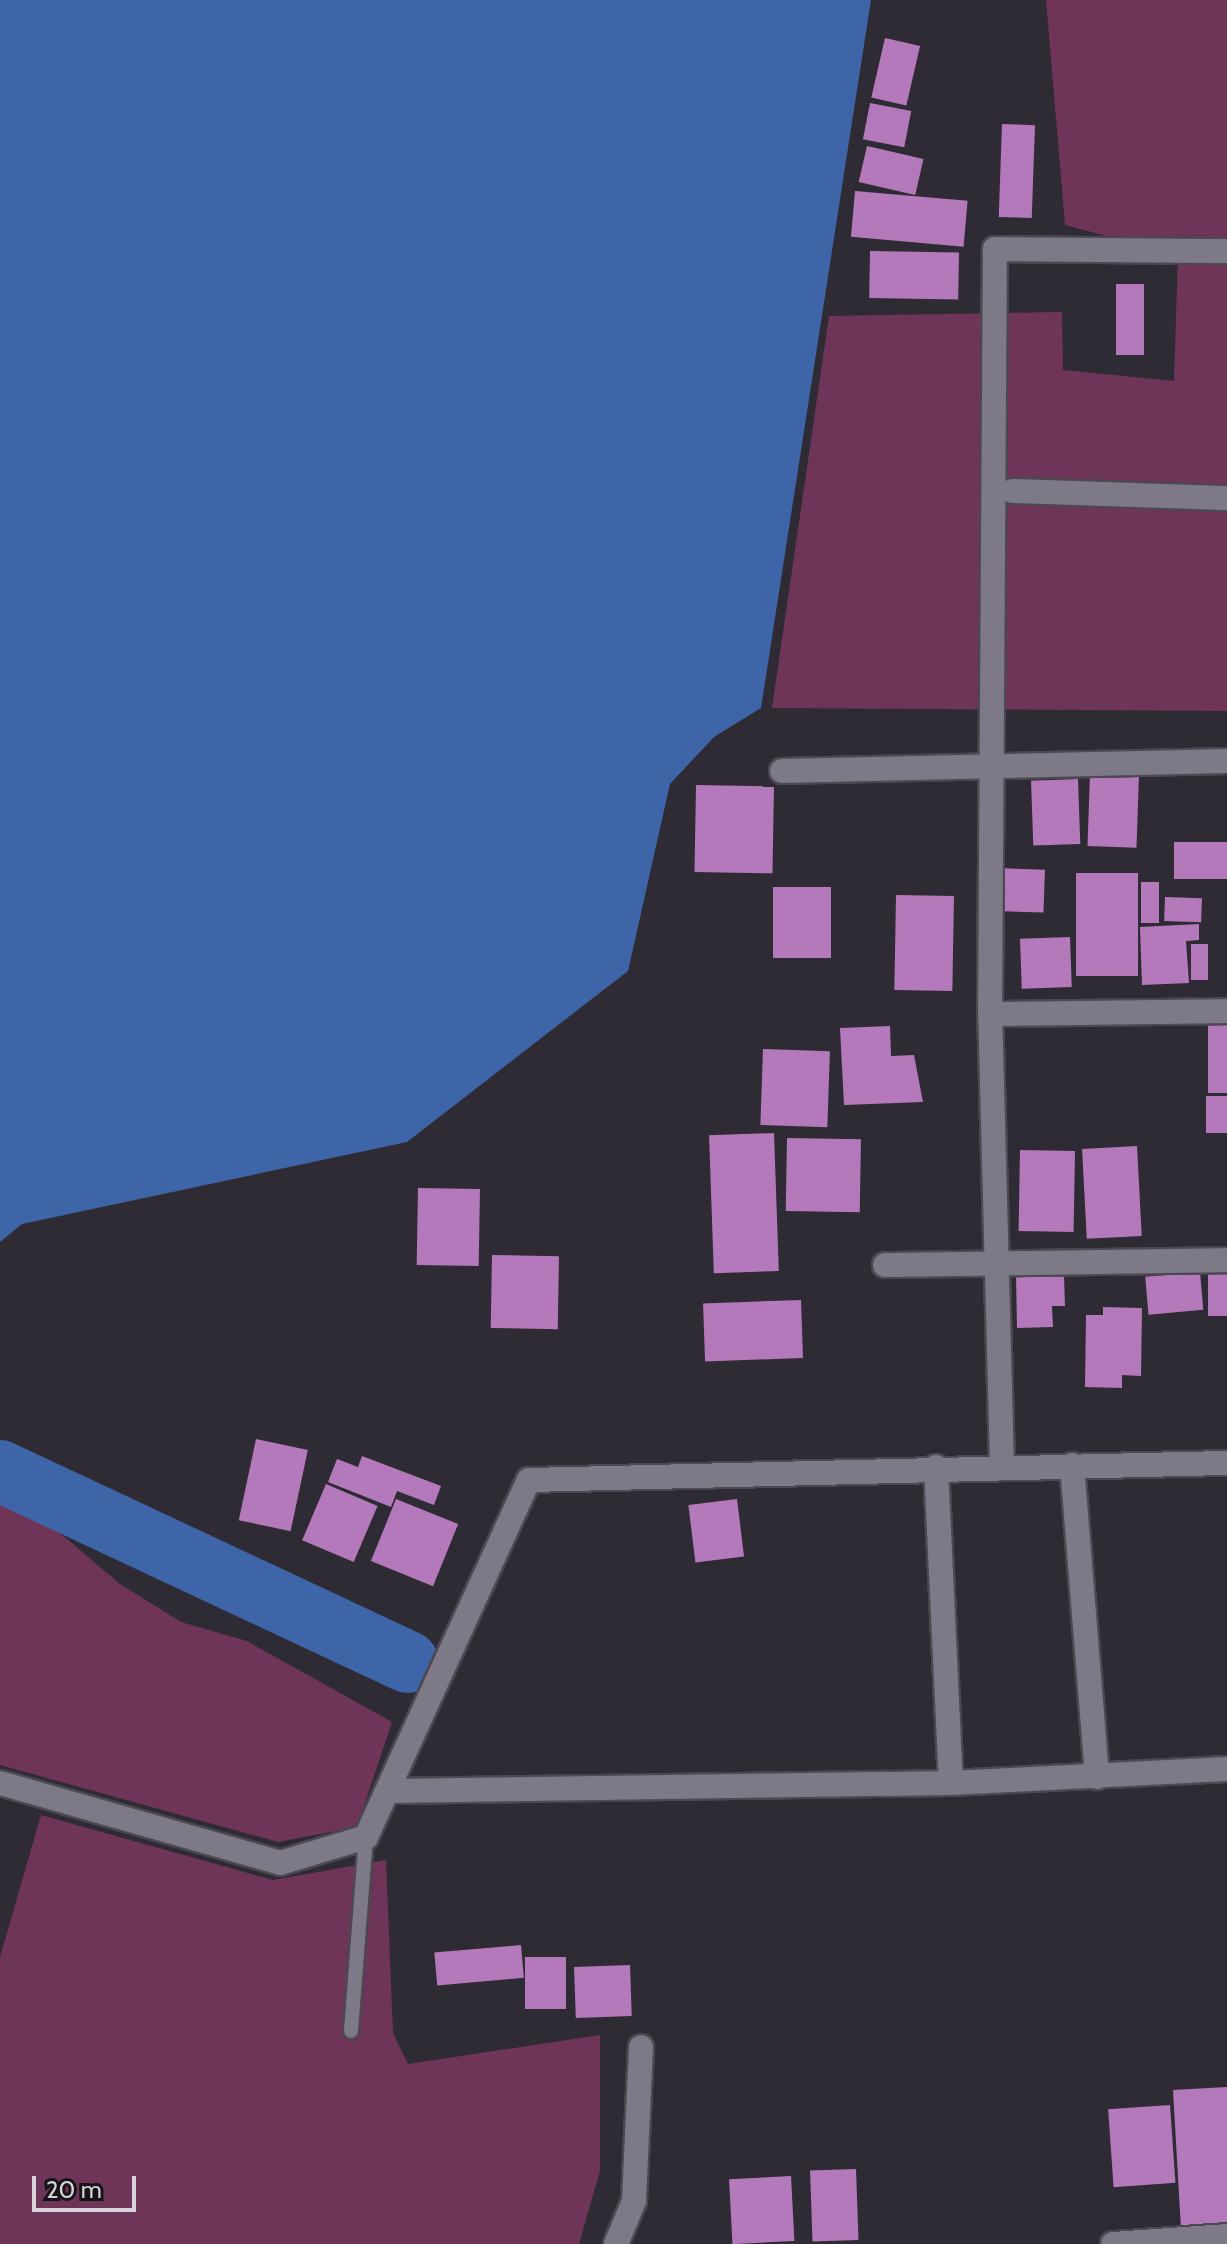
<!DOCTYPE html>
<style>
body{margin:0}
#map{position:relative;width:1227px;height:2244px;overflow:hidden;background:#2f2b35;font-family:Cabin,sans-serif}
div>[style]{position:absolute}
.green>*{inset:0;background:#6e3558}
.water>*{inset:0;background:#3e65a7}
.river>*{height:62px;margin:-31px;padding:0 31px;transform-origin:31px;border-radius:31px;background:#3e65a7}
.building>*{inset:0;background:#b479bb;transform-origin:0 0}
.roads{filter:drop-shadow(2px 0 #4c4852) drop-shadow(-2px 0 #4c4852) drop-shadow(0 2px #4c4852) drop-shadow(0 -2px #4c4852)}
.lane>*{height:14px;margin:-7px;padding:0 7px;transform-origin:7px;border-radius:7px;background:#7e7986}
.street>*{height:24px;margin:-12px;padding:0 12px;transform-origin:12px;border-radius:12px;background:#7e7986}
span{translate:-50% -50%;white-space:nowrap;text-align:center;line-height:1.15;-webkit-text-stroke:8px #161419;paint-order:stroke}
.scale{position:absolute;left:32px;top:2176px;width:104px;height:36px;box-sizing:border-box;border:4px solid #d5d2d9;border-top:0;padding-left:10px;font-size:24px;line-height:28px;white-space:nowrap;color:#d5d2d9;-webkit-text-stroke:6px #161419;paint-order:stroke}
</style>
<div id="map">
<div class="green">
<div style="clip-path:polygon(1046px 0,1227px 0,1227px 711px,772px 708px,829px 316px,1062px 312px,1063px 370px,1174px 381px,1178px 255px,1065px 225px)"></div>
<div style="clip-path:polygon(0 1494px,21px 1500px,120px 1584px,181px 1622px,247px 1641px,392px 1722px,357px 1827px,278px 1842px,0 1765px)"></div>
<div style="clip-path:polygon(41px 1815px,273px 1880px,386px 1860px,393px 2033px,408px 2064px,600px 2035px,600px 2171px,579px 2244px,0 2244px,0 1957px)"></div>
</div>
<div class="water">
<div style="clip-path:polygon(0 0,871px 0,761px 708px,714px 737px,670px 784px,628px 971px,407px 1142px,22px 1224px,0 1242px)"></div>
</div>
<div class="river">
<div style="left:0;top:1471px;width:450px;rotate:25.1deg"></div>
</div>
<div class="building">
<div style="left:885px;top:38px;width:36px;height:61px;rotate:13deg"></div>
<div style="left:870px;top:103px;width:42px;height:37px;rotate:11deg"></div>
<div style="left:1002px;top:124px;width:33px;height:93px;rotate:2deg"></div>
<div style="left:867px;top:146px;width:58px;height:37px;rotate:13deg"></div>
<div style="left:855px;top:191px;width:113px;height:46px;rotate:5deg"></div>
<div style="left:870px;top:251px;width:89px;height:47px;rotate:1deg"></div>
<div style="left:1116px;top:284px;width:28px;height:71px"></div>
<div style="left:1090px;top:774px;width:49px;height:72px;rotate:2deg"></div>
<div style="left:1078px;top:779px;width:65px;height:47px;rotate:88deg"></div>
<div style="left:696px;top:785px;width:78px;height:87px;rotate:1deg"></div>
<div style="left:1174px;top:842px;width:53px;height:37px"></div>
<div style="left:998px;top:868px;width:47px;height:43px;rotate:2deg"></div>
<div style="left:1076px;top:873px;width:62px;height:103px"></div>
<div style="left:1141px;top:882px;width:18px;height:41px"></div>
<div style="left:773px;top:887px;width:58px;height:71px"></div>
<div style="left:896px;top:895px;width:58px;height:95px;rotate:1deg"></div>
<div style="left:1165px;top:897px;width:37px;height:24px;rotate:2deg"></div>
<div style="clip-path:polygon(1199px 924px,1199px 940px,1186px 941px,1189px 983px,1142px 985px,1140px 927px)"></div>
<div style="left:1070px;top:937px;width:50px;height:50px;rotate:88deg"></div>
<div style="left:1191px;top:944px;width:17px;height:36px"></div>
<div style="left:1208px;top:1021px;width:19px;height:72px"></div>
<div style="clip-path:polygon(890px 1026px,891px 1056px,914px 1055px,923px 1102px,844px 1105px,840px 1028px)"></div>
<div style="left:763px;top:1049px;width:67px;height:76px;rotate:2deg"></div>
<div style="left:1227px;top:1096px;width:37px;height:21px;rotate:90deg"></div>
<div style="left:774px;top:1133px;width:138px;height:65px;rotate:88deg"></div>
<div style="left:787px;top:1138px;width:74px;height:73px;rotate:1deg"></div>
<div style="left:1137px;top:1146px;width:90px;height:55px;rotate:87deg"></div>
<div style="left:1020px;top:1150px;width:55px;height:81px;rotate:1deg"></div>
<div style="left:418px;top:1188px;width:62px;height:77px;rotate:1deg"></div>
<div style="left:492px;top:1255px;width:67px;height:73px;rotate:1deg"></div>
<div style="left:1200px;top:1272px;width:38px;height:55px;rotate:85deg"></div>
<div style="left:1208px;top:1273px;width:19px;height:43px"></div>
<div style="clip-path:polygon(1016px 1275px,1064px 1275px,1065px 1306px,1052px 1306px,1053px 1327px,1017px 1328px)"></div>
<div style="left:801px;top:1300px;width:58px;height:98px;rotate:88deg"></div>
<div style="clip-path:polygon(1103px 1307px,1142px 1308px,1141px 1376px,1122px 1375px,1122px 1388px,1085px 1387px,1086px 1315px,1103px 1315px)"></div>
<div style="left:256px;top:1439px;width:53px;height:83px;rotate:12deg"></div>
<div style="clip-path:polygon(362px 1456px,441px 1486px,434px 1505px,397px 1491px,391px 1507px,328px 1482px,337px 1459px,358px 1467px)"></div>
<div style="left:326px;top:1484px;width:56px;height:61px;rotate:23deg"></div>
<div style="left:396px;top:1499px;width:67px;height:67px;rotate:22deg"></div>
<div style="left:737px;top:1499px;width:58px;height:49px;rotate:83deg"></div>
<div style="left:521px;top:1945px;width:33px;height:87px;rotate:85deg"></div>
<div style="left:525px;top:1957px;width:41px;height:52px"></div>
<div style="left:630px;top:1965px;width:51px;height:56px;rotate:88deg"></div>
<div style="clip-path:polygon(1227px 2087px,1227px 2227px,1181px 2229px,1173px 2090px)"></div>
<div style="left:1170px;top:2105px;width:78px;height:62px;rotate:86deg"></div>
<div style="left:856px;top:2169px;width:71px;height:46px;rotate:88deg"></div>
<div style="left:791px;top:2176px;width:65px;height:62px;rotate:87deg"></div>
</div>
<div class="roads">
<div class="lane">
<div style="left:351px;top:2031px;width:195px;rotate:-85.6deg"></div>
</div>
<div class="street">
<div style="left:1012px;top:491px;width:215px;rotate:1.9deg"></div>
<div style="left:782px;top:771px;width:445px;rotate:-1.3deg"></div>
<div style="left:990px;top:1014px;width:237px;rotate:-0.7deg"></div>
<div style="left:885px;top:1265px;width:342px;rotate:-0.8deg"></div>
<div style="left:1002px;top:1465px;width:451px;rotate:-91.5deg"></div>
<div style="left:990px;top:1014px;width:765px;rotate:-89.63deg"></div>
<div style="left:995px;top:249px;width:232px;rotate:0.5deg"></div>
<div style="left:1072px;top:1465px;width:313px;rotate:85.4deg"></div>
<div style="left:936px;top:1467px;width:316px;rotate:87.3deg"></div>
<div style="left:0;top:1783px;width:291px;rotate:15.9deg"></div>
<div style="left:280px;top:1863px;width:90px;rotate:-16.8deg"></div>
<div style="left:366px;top:1837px;width:392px;rotate:-65.5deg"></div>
<div style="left:529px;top:1480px;width:698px;rotate:-1.4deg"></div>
<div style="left:391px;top:1791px;width:560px;rotate:-0.82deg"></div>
<div style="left:951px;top:1783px;width:276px;rotate:-2.9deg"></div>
<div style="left:616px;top:2244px;width:47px;rotate:-67.3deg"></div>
<div style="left:634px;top:2201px;width:154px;rotate:-87.4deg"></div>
<div style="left:1113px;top:2244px;width:114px;rotate:-4deg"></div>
</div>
</div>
<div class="scale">20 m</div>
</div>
